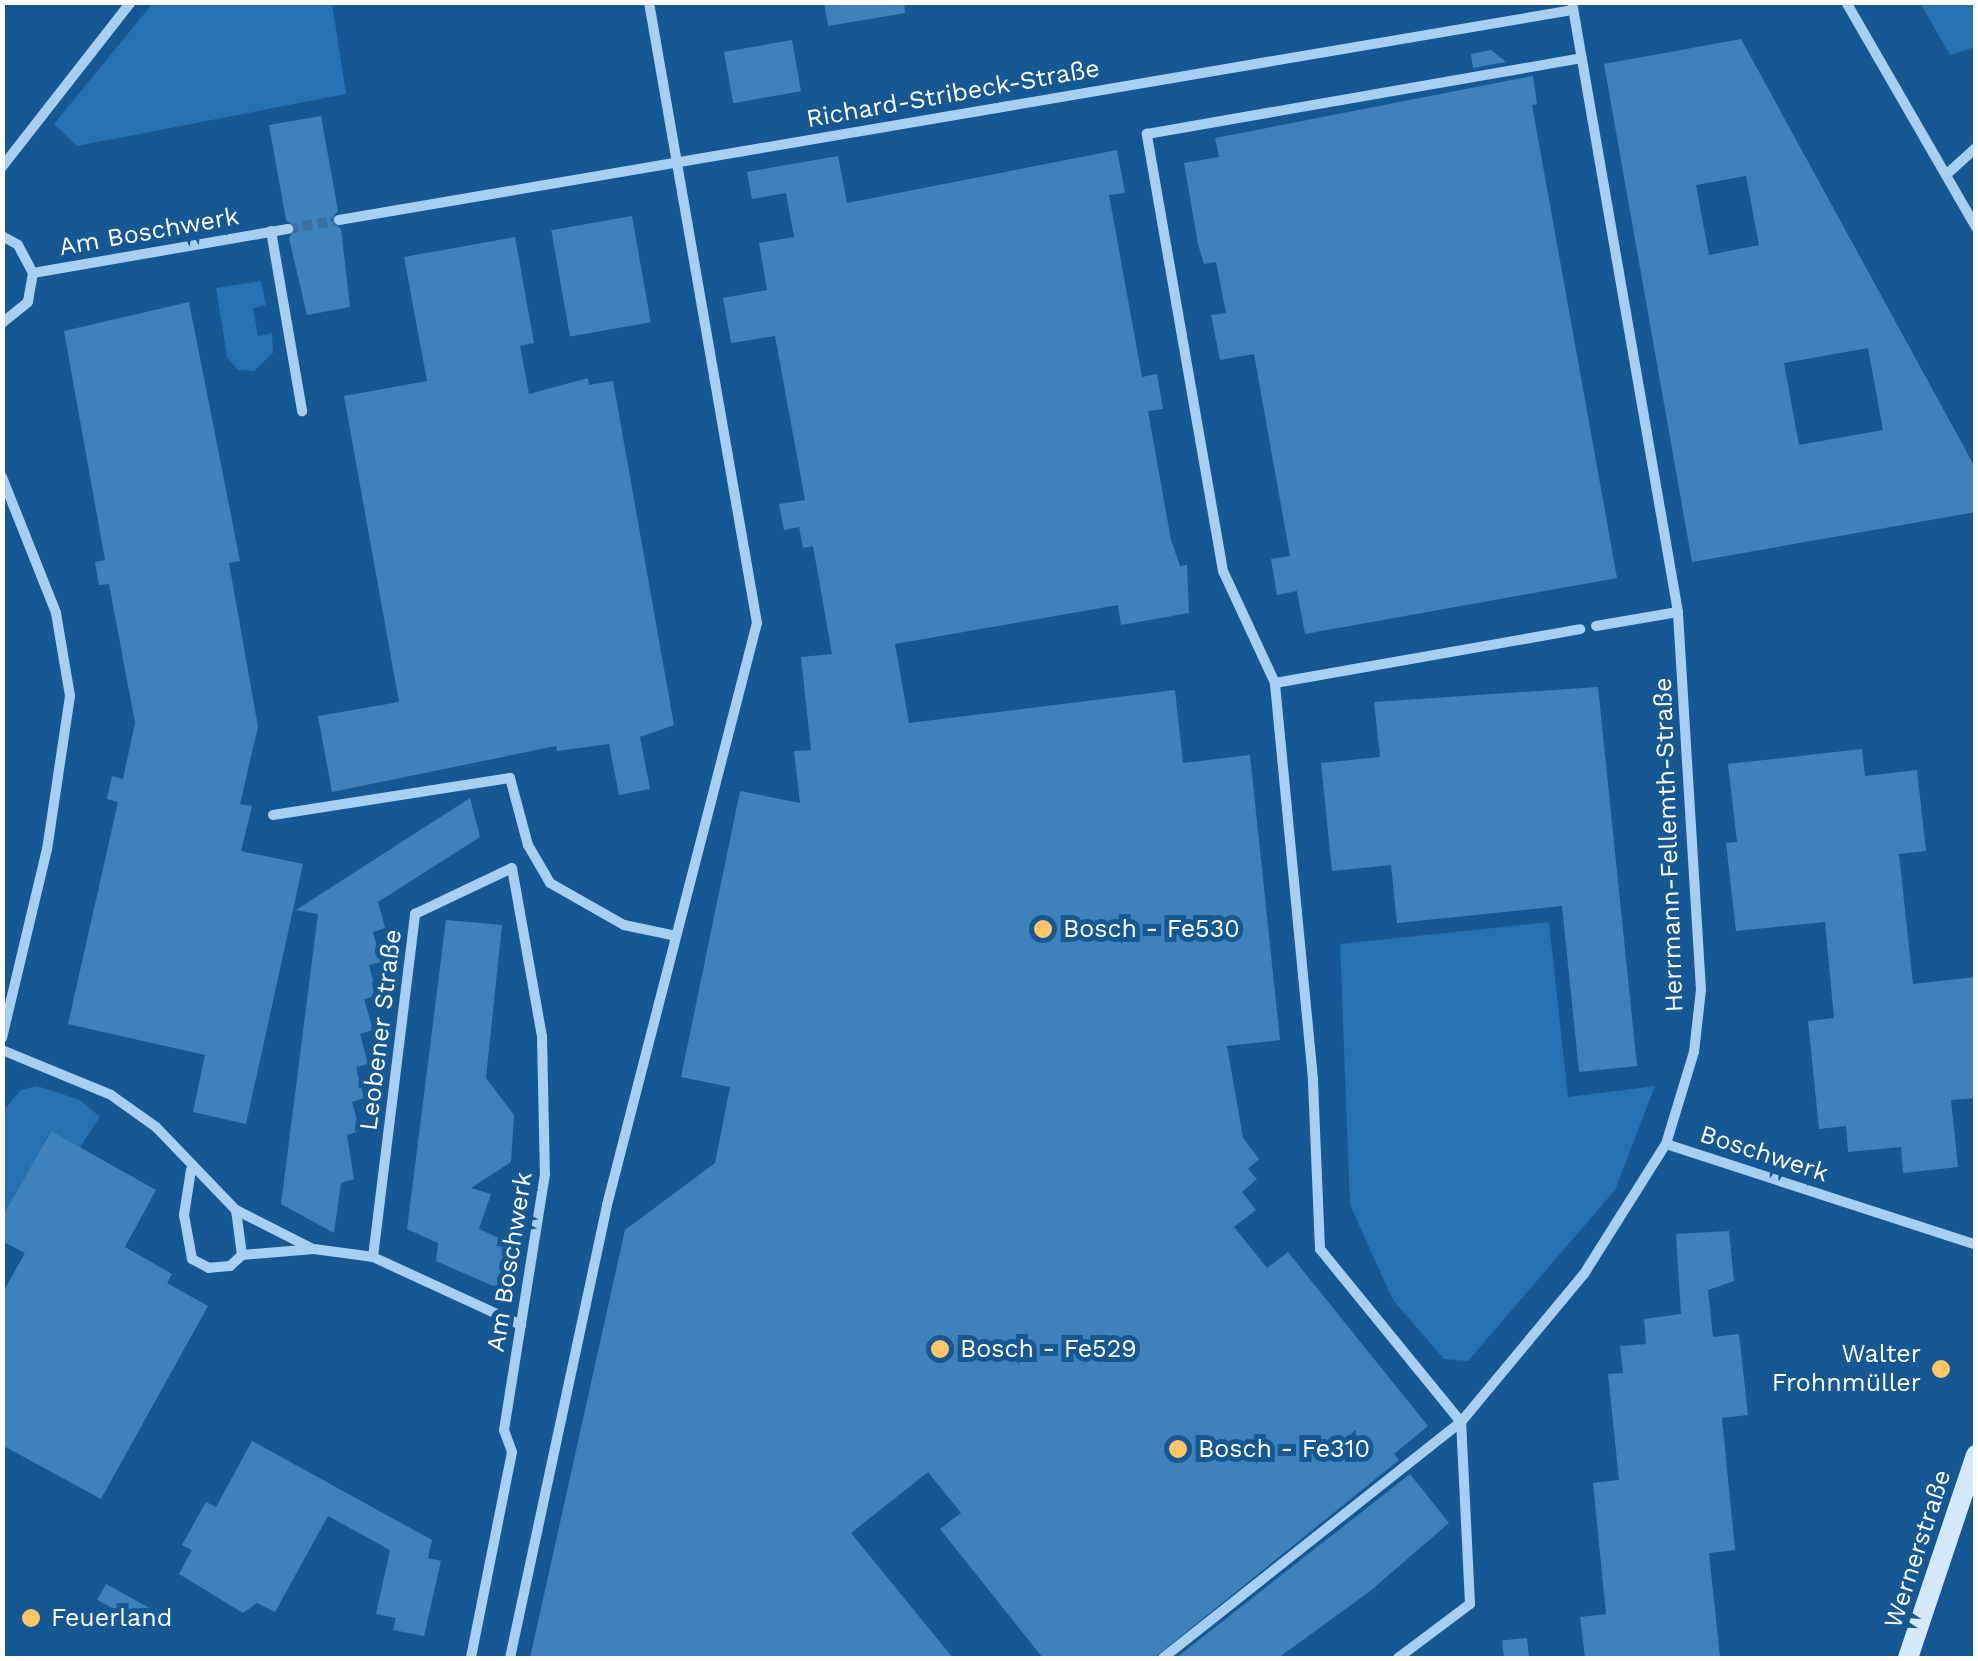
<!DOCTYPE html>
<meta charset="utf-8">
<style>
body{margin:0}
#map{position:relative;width:1978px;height:1661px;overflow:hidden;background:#165894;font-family:"Work Sans",sans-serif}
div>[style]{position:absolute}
.green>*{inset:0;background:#2571b1}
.building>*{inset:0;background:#3e82bc;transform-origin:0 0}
.street-tunnel>*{height:10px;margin-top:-5px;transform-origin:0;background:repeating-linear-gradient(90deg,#3971a4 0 10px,transparent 0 15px)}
.street>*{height:10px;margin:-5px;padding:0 5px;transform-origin:5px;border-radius:5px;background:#a6cff1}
.secondary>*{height:20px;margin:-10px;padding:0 10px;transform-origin:10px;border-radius:10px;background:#d4e9fc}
.dots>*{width:28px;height:28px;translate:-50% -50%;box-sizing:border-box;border:5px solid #165894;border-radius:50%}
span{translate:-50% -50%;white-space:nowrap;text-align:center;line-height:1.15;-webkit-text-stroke:10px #165894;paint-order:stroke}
.street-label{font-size:25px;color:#fff}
.poi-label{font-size:25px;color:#fff}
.left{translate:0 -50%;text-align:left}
.right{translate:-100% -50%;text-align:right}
.frame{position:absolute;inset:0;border:5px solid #fff;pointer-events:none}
</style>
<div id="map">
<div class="green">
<div style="clip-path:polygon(153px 3px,332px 3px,346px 94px,77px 146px,54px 124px)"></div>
<div style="clip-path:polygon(1920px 3px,1975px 3px,1975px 47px,1950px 55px)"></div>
<div style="clip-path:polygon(261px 281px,266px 305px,253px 308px,258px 336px,272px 333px,273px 353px,254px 371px,238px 370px,227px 357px,216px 288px)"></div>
<div style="clip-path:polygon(1549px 922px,1568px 1097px,1655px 1086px,1615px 1190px,1468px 1361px,1444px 1359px,1393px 1300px,1350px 1205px,1340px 944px)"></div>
<div style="clip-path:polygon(37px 1086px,80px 1100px,100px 1117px,80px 1147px,50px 1132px,3px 1218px,2px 1112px,21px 1090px)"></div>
</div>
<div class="building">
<div style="clip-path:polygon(824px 2px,904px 2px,905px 13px,828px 26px)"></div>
<div style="clip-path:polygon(evenodd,1741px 39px,1976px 469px,1976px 512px,1692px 562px,1604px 64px,1741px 39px,1746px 176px,1759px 245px,1709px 255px,1696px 185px,1746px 176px,1741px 39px,1868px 348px,1883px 430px,1799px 445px,1784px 363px,1868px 348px)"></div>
<div style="left:792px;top:40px;width:52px;height:69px;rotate:80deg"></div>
<div style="clip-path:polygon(1491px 50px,1506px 62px,1473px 68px,1471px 54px)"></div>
<div style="clip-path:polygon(1533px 76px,1537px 104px,1532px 105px,1617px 578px,1305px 634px,1297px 591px,1277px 595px,1271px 559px,1290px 556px,1254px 354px,1220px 360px,1211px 315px,1226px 313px,1216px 262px,1204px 264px,1198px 244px,1184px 163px,1219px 157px,1215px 138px)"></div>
<div style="clip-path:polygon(321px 116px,338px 211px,330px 220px,341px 229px,350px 307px,307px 315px,289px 238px,296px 227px,286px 220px,269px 125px)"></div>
<div style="clip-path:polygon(1117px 150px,1125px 193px,1109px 195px,1142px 377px,1157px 374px,1163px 409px,1148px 411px,1171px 540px,1180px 566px,1187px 565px,1189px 613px,1121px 625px,1118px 605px,895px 644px,909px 723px,1175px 690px,1183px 763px,1250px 755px,1280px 1040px,1227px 1046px,1243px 1138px,1259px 1159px,1248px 1169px,1257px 1179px,1242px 1192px,1256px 1210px,1234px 1227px,1267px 1268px,1288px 1252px,1428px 1426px,1394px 1454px,1399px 1460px,1154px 1658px,1043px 1658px,940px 1529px,961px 1513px,928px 1472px,851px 1533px,953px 1658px,530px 1658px,625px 1230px,715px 1163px,730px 1087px,681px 1077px,740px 791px,800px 803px,794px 751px,811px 750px,801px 657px,832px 654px,813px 546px,803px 548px,799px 527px,784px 530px,779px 504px,805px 500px,775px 336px,731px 343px,723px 298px,767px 290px,759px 243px,794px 237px,786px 193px,752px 199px,747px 172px,838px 156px,847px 203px)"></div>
<div style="left:632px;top:216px;width:108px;height:82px;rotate:80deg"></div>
<div style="clip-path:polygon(515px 237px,534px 343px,520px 346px,529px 394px,588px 378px,589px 385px,613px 381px,674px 725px,640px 737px,650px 789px,619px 795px,609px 744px,557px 751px,556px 746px,332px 792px,318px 716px,399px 702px,344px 396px,427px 381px,404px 257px)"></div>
<div style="clip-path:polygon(189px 302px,240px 561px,229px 563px,258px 727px,240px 804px,252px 806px,241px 851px,303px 864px,246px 1124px,193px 1112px,205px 1055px,68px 1024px,118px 802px,107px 799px,112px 776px,123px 779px,135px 723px,109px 584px,99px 585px,95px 562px,105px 560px,64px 331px)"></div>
<div style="clip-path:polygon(1598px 687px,1637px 1066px,1579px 1072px,1562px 906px,1397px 923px,1391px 865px,1332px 871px,1321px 763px,1380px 757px,1374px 702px)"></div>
<div style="clip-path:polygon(1862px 749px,1865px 776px,1917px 770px,1926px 851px,1899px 854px,1913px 984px,1976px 977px,1976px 1098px,1951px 1100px,1958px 1167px,1903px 1173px,1901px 1147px,1848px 1152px,1846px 1126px,1819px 1129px,1808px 1021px,1834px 1018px,1825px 922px,1736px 931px,1726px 843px,1737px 842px,1728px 764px)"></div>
<div style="clip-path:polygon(470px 798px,480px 837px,378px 902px,385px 928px,373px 932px,381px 962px,369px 965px,377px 996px,364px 999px,373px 1030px,360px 1034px,368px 1064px,356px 1067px,364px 1098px,352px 1102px,360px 1131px,347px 1135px,354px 1179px,341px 1183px,334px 1233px,281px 1204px,318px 914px,296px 910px)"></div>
<div style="clip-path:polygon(446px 920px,502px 925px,486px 1078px,514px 1115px,511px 1162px,471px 1188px,491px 1194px,479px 1229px,519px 1247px,500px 1289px,436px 1261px,438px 1243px,407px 1229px)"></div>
<div style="clip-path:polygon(51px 1131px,156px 1190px,125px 1247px,172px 1274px,167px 1283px,208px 1306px,101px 1499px,2px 1445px,2px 1294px,25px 1253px,2px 1241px,2px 1218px)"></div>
<div style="clip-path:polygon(1729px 1231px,1734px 1281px,1708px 1290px,1713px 1337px,1739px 1334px,1748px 1415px,1722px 1418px,1735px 1550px,1709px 1553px,1720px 1657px,1585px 1658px,1580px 1617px,1606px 1614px,1593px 1483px,1619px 1480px,1608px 1374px,1623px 1373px,1620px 1346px,1646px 1344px,1644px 1319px,1681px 1314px,1676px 1234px)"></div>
<div style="clip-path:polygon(252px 1441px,432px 1540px,428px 1558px,441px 1561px,424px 1636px,393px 1630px,396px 1618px,376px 1614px,390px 1550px,328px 1516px,275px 1612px,257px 1603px,243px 1613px,179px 1574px,192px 1550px,182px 1545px,206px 1502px,216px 1507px)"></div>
<div style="clip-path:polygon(1410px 1474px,1449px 1523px,1369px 1592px,1278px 1658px,1176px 1658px)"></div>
<div style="left:106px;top:1584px;width:60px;height:18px;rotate:29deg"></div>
<div style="left:1527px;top:1638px;width:20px;height:25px;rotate:84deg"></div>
</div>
<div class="street-tunnel">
<div style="left:288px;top:229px;width:52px;rotate:-10deg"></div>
</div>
<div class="street">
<div style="left:1846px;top:2px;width:260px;rotate:60deg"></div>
<div style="left:2px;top:167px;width:209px;rotate:-52deg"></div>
<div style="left:1948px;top:173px;width:38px;rotate:-42deg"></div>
<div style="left:339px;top:220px;width:1252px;rotate:-9.66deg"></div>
<div style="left:271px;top:231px;width:183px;rotate:80.2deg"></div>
<div style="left:2px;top:236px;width:18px;rotate:29deg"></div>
<div style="left:18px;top:245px;width:32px;rotate:62deg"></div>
<div style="left:33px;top:273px;width:29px;rotate:100deg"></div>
<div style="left:28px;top:302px;width:33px;rotate:141deg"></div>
<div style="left:33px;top:273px;width:259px;rotate:-9.8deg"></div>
<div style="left:2px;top:477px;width:146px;rotate:68.3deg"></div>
<div style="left:56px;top:613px;width:84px;rotate:80.4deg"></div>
<div style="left:70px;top:696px;width:155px;rotate:98.5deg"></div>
<div style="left:47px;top:849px;width:194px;rotate:103.4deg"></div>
<div style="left:1596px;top:626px;width:83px;rotate:-9.7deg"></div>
<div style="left:1275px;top:683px;width:123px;rotate:-114.9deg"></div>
<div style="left:1223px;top:571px;width:444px;rotate:-99.9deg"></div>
<div style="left:1147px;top:134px;width:441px;rotate:-9.9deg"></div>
<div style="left:273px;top:815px;width:240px;rotate:-8.9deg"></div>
<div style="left:510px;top:778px;width:69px;rotate:75deg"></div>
<div style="left:528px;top:845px;width:44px;rotate:59.9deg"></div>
<div style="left:550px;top:883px;width:85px;rotate:29.6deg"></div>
<div style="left:624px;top:925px;width:53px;rotate:11.9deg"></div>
<div style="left:2px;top:1050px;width:118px;rotate:22.4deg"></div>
<div style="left:111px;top:1095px;width:55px;rotate:35.4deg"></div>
<div style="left:156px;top:1127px;width:115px;rotate:46.1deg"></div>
<div style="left:236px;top:1210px;width:45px;rotate:82.4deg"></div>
<div style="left:242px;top:1255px;width:16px;rotate:137deg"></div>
<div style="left:230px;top:1266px;width:21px;rotate:175deg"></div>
<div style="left:209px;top:1268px;width:19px;rotate:-152deg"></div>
<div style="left:192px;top:1259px;width:45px;rotate:-100.3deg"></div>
<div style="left:184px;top:1215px;width:46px;rotate:-81.2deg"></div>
<div style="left:1666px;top:1144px;width:326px;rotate:18deg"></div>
<div style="left:236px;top:1210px;width:86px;rotate:26.9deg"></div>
<div style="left:242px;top:1255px;width:72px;rotate:-4.8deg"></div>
<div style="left:314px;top:1249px;width:60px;rotate:7.7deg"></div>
<div style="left:373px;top:1257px;width:163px;rotate:24.7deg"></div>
<div style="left:373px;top:1257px;width:346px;rotate:-83deg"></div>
<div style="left:415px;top:914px;width:107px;rotate:-25.4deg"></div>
<div style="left:512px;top:868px;width:171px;rotate:79.9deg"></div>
<div style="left:542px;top:1036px;width:138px;rotate:88.8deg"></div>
<div style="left:545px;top:1174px;width:259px;rotate:99.1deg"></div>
<div style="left:504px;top:1430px;width:23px;rotate:70deg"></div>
<div style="left:512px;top:1452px;width:210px;rotate:101.3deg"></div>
<div style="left:510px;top:1658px;width:463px;rotate:-77.9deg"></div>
<div style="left:607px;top:1205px;width:601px;rotate:-75.55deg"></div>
<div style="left:757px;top:623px;width:630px;rotate:-99.87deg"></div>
<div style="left:1163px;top:1658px;width:380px;rotate:-38.4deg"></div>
<div style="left:1461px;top:1422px;width:192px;rotate:-50.3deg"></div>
<div style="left:1584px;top:1274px;width:154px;rotate:-57.8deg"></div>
<div style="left:1666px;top:1144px;width:96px;rotate:-73.1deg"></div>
<div style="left:1694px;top:1052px;width:62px;rotate:-83.6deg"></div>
<div style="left:1701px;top:990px;width:379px;rotate:-93.5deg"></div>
<div style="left:1678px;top:612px;width:619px;rotate:-99.86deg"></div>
<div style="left:1398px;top:1658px;width:90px;rotate:-36.9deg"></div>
<div style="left:1470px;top:1604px;width:182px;rotate:-92.8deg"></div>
<div style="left:1461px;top:1422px;width:223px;rotate:-129.2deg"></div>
<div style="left:1320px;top:1249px;width:170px;rotate:-92.4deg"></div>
<div style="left:1313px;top:1079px;width:398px;rotate:-95.5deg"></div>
<div style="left:1275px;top:683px;width:310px;rotate:-10deg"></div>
</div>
<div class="secondary">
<div style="left:1908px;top:1658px;width:214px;rotate:-71.5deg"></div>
</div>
<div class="dots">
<div style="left:1043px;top:929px;background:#ffc566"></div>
<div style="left:940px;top:1349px;background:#ffc566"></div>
<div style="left:1941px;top:1369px;background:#ffc566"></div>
<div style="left:1178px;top:1449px;background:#ffc566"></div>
<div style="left:31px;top:1618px;background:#ffc566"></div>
</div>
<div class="street-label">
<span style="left:953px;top:94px;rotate:-10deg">Richard-Stribeck-Straße</span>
<span style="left:149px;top:232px;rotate:-10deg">Am Boschwerk</span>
<span style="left:1669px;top:845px;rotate:-92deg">Herrmann-Fellemth-Straße</span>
<span style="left:381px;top:1030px;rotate:-83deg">Leobener Straße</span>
<span style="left:1764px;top:1154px;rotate:18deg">Boschwerk</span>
<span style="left:510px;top:1262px;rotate:-81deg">Am Boschwerk</span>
<span style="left:1918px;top:1549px;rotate:-72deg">Wernerstraße</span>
</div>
<div class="poi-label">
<span class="left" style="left:1063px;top:929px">Bosch - Fe530</span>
<span class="left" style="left:960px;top:1349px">Bosch - Fe529</span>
<span class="right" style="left:1921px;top:1369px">Walter<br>Frohnmüller</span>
<span class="left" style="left:1198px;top:1449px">Bosch - Fe310</span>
<span class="left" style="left:51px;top:1618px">Feuerland</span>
</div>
<div class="frame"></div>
</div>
